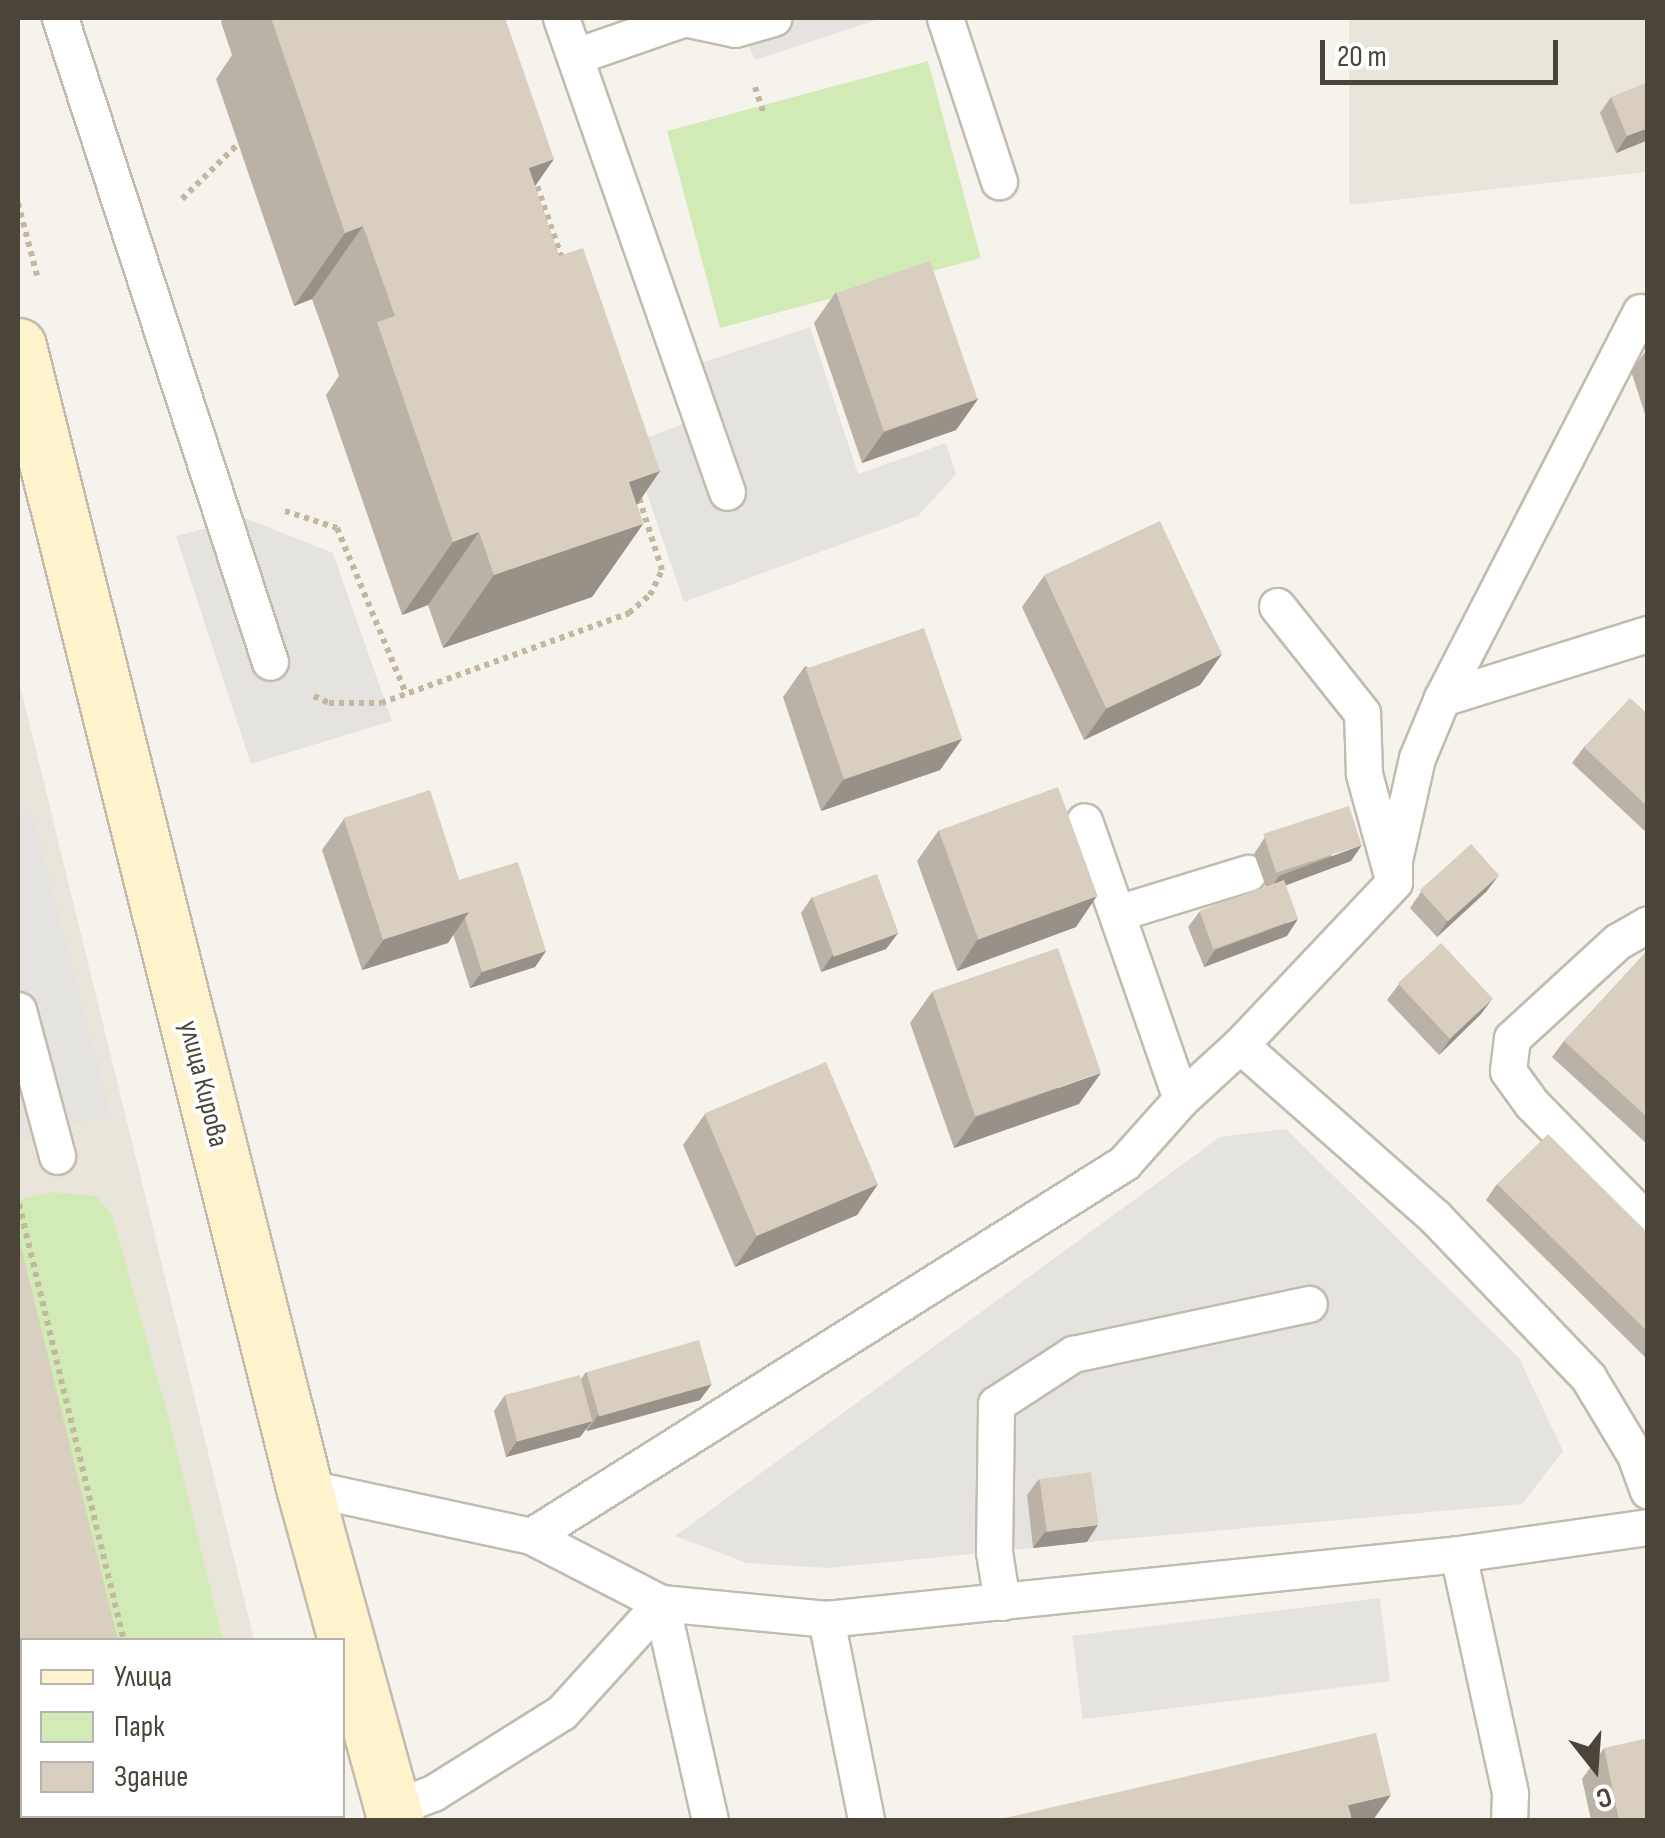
<!DOCTYPE html>
<meta charset="utf-8">
<style>
body{margin:0}
#map{position:relative;width:1665px;height:1838px;overflow:hidden;background:#f6f3ec;font-family:"Sofia Sans Condensed",sans-serif}
div>[style]{position:absolute}
.residential>*{inset:0;background:#eae5da}
.green>*{inset:0;background:#d2eab5;transform-origin:0 0}
.parking>*{inset:0;background:#e5e3e0;transform-origin:0 0}
.path>*{height:6px;margin-top:-3px;transform-origin:0;background:repeating-linear-gradient(90deg,#c4b79f 0 5px,transparent 0 10px)}
.roads{filter:drop-shadow(2px 0 #c2bbae) drop-shadow(-2px 0 #c2bbae) drop-shadow(0 2px #c2bbae) drop-shadow(0 -2px #c2bbae)}
.lane>*{height:35px;margin:-17.5px;padding:0 17.5px;transform-origin:17.5px;border-radius:17.5px;background:#fff}
.secondary>*{height:55px;margin:-27.5px;padding:0 27.5px;transform-origin:27.5px;border-radius:27.5px;background:#fff3cd}
.wall>*{inset:0;background:#bab2a6}
.shaded-wall>*{inset:0;background:#979187}
.building>*{inset:0;background:#d8cfc1;transform-origin:0 0}
span{translate:-50% -50%;white-space:nowrap;text-align:center;line-height:1.15;-webkit-text-stroke:8px #fff;paint-order:stroke}
.street-label{font-size:28px;color:#4b4439}
.frame{position:absolute;inset:0;border:20px solid #4b4439;pointer-events:none}
.legend{position:absolute;left:20px;top:1638px;width:325px;height:180px;box-sizing:border-box;background:#fff;border:2px solid #b7b4b0;margin:0;padding:12px 18px;list-style:none;font-size:30px;color:#4b4439}
.legend li{display:flex;align-items:center;gap:20px;height:50px}
.legend b{width:50px;border:2px solid #b7b4b0}
.north{position:absolute;left:1545px;top:1718px;width:100px;height:100px;-webkit-text-stroke:8px #fff;paint-order:stroke;rotate:163deg;font-size:28px;font-weight:700;line-height:40px;text-align:center;color:#4b4439}
.north::after{content:'';display:block;margin:auto;width:35px;height:45px;background:#4b4439;clip-path:polygon(50% 0,100% 100%,50% 72%,0 100%)}
.scale{position:absolute;left:1320px;top:40px;width:238px;height:45px;box-sizing:border-box;border:5px solid #4b4439;border-top:0;padding-left:12px;font-size:30px;line-height:35px;white-space:nowrap;color:#4b4439;-webkit-text-stroke:8px #fff;paint-order:stroke}
</style>
<div id="map">
<div class="residential">
<div style="clip-path:polygon(1349px 18px,1647px 18px,1647px 172px,1349px 205px)"></div>
<div style="clip-path:polygon(18px 677px,254px 1640px,22px 1640px,22px 1816px,297px 1816px,298px 1820px,18px 1820px)"></div>
</div>
<div class="green">
<div style="left:928px;top:61px;width:204px;height:270px;rotate:75deg"></div>
<div style="clip-path:polygon(51px 1192px,96px 1196px,112px 1215px,168px 1416px,223px 1640px,78px 1640px,18px 1394px,18px 1200px)"></div>
</div>
<div class="parking">
<div style="clip-path:polygon(737px 18px,882px 18px,755px 60px)"></div>
<div style="clip-path:polygon(810px 327px,858px 474px,946px 443px,956px 474px,918px 516px,684px 602px,630px 444px,691px 421px,674px 372px)"></div>
<div style="clip-path:polygon(245px 518px,333px 553px,392px 721px,251px 764px,176px 536px)"></div>
<div style="clip-path:polygon(31px 809px,111px 1115px,18px 1140px,18px 813px)"></div>
<div style="clip-path:polygon(1286px 1129px,1519px 1358px,1563px 1451px,1522px 1504px,1087px 1542px,1080px 1489px,1027px 1495px,1033px 1548px,827px 1568px,747px 1563px,675px 1536px,1220px 1137px)"></div>
<div style="left:1380px;top:1598px;width:84px;height:310px;rotate:83deg"></div>
</div>
<div class="path">
<div style="left:755px;top:87px;width:28px;rotate:72deg"></div>
<div style="left:534px;top:177px;width:87px;rotate:71.1deg"></div>
<div style="left:182px;top:199px;width:78px;rotate:-44.5deg"></div>
<div style="left:18px;top:203px;width:79px;rotate:75.3deg"></div>
<div style="left:285px;top:511px;width:55px;rotate:18.1deg"></div>
<div style="left:337px;top:528px;width:180px;rotate:67.4deg"></div>
<div style="left:314px;top:696px;width:17px;rotate:25deg"></div>
<div style="left:329px;top:703px;width:52px"></div>
<div style="left:381px;top:703px;width:264px;rotate:-19.9deg"></div>
<div style="left:629px;top:613px;width:28px;rotate:-41deg"></div>
<div style="left:650px;top:595px;width:28px;rotate:-64deg"></div>
<div style="left:662px;top:570px;width:79px;rotate:-107.7deg"></div>
<div style="left:19px;top:1204px;width:448px;rotate:76.5deg"></div>
<div style="left:166px;top:1816px;width:4px;rotate:63deg"></div>
</div>
<div class="roads">
<div class="lane">
<div style="left:60px;top:18px;width:677px;rotate:71.94deg"></div>
<div style="left:561px;top:18px;width:502px;rotate:70.7deg"></div>
<div style="left:683px;top:18px;width:53px;rotate:11.9deg"></div>
<div style="left:735px;top:29px;width:40px;rotate:-16deg"></div>
<div style="left:945px;top:18px;width:172px;rotate:71.7deg"></div>
<div style="left:576px;top:56px;width:115px;rotate:-19.2deg"></div>
<div style="left:1277px;top:606px;width:137px;rotate:51.5deg"></div>
<div style="left:1362px;top:713px;width:61px;rotate:88.1deg"></div>
<div style="left:1364px;top:774px;width:102px;rotate:74.6deg"></div>
<div style="left:1442px;top:698px;width:434px;rotate:-62.8deg"></div>
<div style="left:1117px;top:913px;width:137px;rotate:-17deg"></div>
<div style="left:1648px;top:924px;width:34px;rotate:150deg"></div>
<div style="left:1618px;top:941px;width:144px;rotate:137.5deg"></div>
<div style="left:1512px;top:1038px;width:33px;rotate:97deg"></div>
<div style="left:1508px;top:1071px;width:41px;rotate:54deg"></div>
<div style="left:1532px;top:1104px;width:165px;rotate:45.5deg"></div>
<div style="left:18px;top:1010px;width:151px;rotate:75deg"></div>
<div style="left:1240px;top:1045px;width:261px;rotate:41.4deg"></div>
<div style="left:1436px;top:1218px;width:220px;rotate:46.3deg"></div>
<div style="left:1588px;top:1377px;width:91px;rotate:58.9deg"></div>
<div style="left:1635px;top:1455px;width:38px;rotate:70deg"></div>
<div style="left:1181px;top:1099px;width:80px;rotate:-42.5deg"></div>
<div style="left:1240px;top:1045px;width:224px;rotate:-46.6deg"></div>
<div style="left:1394px;top:882px;width:22px;rotate:-90deg"></div>
<div style="left:1394px;top:860px;width:105px;rotate:-77.3deg"></div>
<div style="left:1417px;top:758px;width:65px;rotate:-67.4deg"></div>
<div style="left:1442px;top:698px;width:216px;rotate:-17.3deg"></div>
<div style="left:304px;top:1487px;width:232px;rotate:12.2deg"></div>
<div style="left:531px;top:1536px;width:146px;rotate:27.3deg"></div>
<div style="left:661px;top:1603px;width:222px;rotate:77.3deg"></div>
<div style="left:531px;top:1536px;width:701px;rotate:-32.17deg"></div>
<div style="left:1124px;top:1163px;width:86px;rotate:-48.3deg"></div>
<div style="left:1181px;top:1099px;width:294px;rotate:-109.2deg"></div>
<div style="left:1458px;top:1554px;width:245px;rotate:77.7deg"></div>
<div style="left:1510px;top:1793px;width:27px;rotate:92deg"></div>
<div style="left:1002px;top:1602px;width:51px;rotate:-99.1deg"></div>
<div style="left:994px;top:1552px;width:148px;rotate:-89.2deg"></div>
<div style="left:996px;top:1404px;width:92px;rotate:-33deg"></div>
<div style="left:1073px;top:1354px;width:241px;rotate:-12deg"></div>
<div style="left:826px;top:1619px;width:205px;rotate:78.7deg"></div>
<div style="left:393px;top:1808px;width:43px;rotate:-20.6deg"></div>
<div style="left:433px;top:1793px;width:152px;rotate:-32.1deg"></div>
<div style="left:562px;top:1712px;width:147px;rotate:-47.8deg"></div>
<div style="left:661px;top:1603px;width:166px;rotate:5.5deg"></div>
<div style="left:826px;top:1619px;width:635px;rotate:-5.87deg"></div>
<div style="left:1458px;top:1554px;width:192px;rotate:-8.1deg"></div>
</div>
<div class="secondary">
<div style="left:18px;top:346px;width:1176px;rotate:75.93deg"></div>
<div style="left:304px;top:1487px;width:345px;rotate:74.6deg"></div>
</div>
</div>
<div class="wall">
<div style="clip-path:polygon(224px 18px,505px 18px,535px 186px,559px 256px,660px 471px,637px 505px,643px 524px,592px 597px,443px 648px,428px 605px,402px 615px,326px 395px,339px 376px,332px 355px,312px 299px,294px 306px,216px 79px,232px 55px,221px 22px)"></div>
<div style="clip-path:polygon(1611px 97px,1648px 140px,1616px 153px,1600px 113px)"></div>
<div style="clip-path:polygon(836px 292px,978px 399px,956px 430px,862px 463px,814px 323px)"></div>
<div style="clip-path:polygon(1648px 348px,1648px 423px,1631px 371px)"></div>
<div style="clip-path:polygon(1044px 576px,1222px 654px,1200px 685px,1084px 740px,1022px 607px)"></div>
<div style="clip-path:polygon(805px 666px,962px 739px,940px 770px,821px 811px,783px 697px)"></div>
<div style="clip-path:polygon(1648px 714px,1648px 834px,1572px 763px,1584px 747px)"></div>
<div style="clip-path:polygon(344px 819px,459px 880px,546px 951px,535px 967px,470px 988px,453px 934px,448px 943px,362px 970px,322px 850px)"></div>
<div style="clip-path:polygon(939px 830px,1076px 927px,957px 971px,917px 861px)"></div>
<div style="clip-path:polygon(1265px 837px,1351px 861px,1286px 885px,1287px 936px,1204px 967px,1188px 927px,1200px 911px,1266px 887px,1254px 854px)"></div>
<div style="clip-path:polygon(1487px 891px,1437px 937px,1410px 908px,1421px 892px)"></div>
<div style="clip-path:polygon(812px 897px,898px 933px,886px 949px,821px 972px,801px 913px)"></div>
<div style="clip-path:polygon(1648px 950px,1648px 1145px,1552px 1057px,1564px 1041px)"></div>
<div style="clip-path:polygon(1399px 984px,1481px 1014px,1439px 1055px,1387px 1000px)"></div>
<div style="clip-path:polygon(932px 992px,1079px 1104px,954px 1148px,910px 1023px)"></div>
<div style="clip-path:polygon(705px 1114px,878px 1184px,857px 1215px,735px 1267px,683px 1145px)"></div>
<div style="clip-path:polygon(1497px 1184px,1648px 1233px,1648px 1360px,1486px 1200px)"></div>
<div style="clip-path:polygon(586px 1372px,700px 1400px,587px 1431px,586px 1429px,580px 1437px,506px 1457px,494px 1411px,505px 1395px,581px 1379px)"></div>
<div style="clip-path:polygon(1039px 1479px,1087px 1542px,1033px 1548px,1027px 1495px)"></div>
<div style="clip-path:polygon(1604px 1748px,1648px 1820px,1591px 1820px,1582px 1779px)"></div>
</div>
<div class="shaded-wall">
<div style="clip-path:polygon(1648px 128px,1648px 140px,1616px 153px,1627px 136px)"></div>
<div style="clip-path:polygon(554px 159px,503px 232px,529px 168px)"></div>
<div style="clip-path:polygon(363px 226px,312px 299px,294px 306px,345px 233px)"></div>
<div style="clip-path:polygon(978px 399px,956px 430px,862px 463px,884px 432px)"></div>
<div style="clip-path:polygon(660px 471px,618px 532px,643px 524px,592px 597px,443px 648px,494px 575px,629px 482px)"></div>
<div style="clip-path:polygon(479px 532px,428px 605px,402px 615px,453px 542px)"></div>
<div style="clip-path:polygon(1222px 654px,1200px 685px,1084px 740px,1106px 709px)"></div>
<div style="clip-path:polygon(962px 739px,940px 770px,821px 811px,843px 780px)"></div>
<div style="clip-path:polygon(1362px 845px,1351px 861px,1268px 892px,1279px 876px)"></div>
<div style="clip-path:polygon(1499px 875px,1487px 891px,1437px 937px,1448px 920px)"></div>
<div style="clip-path:polygon(1097px 896px,1076px 927px,957px 971px,978px 939px)"></div>
<div style="clip-path:polygon(469px 912px,448px 943px,362px 970px,384px 939px)"></div>
<div style="clip-path:polygon(1298px 919px,1287px 936px,1204px 967px,1215px 950px)"></div>
<div style="clip-path:polygon(898px 933px,886px 949px,821px 972px,832px 956px)"></div>
<div style="clip-path:polygon(546px 951px,535px 967px,470px 988px,482px 972px)"></div>
<div style="clip-path:polygon(1493px 998px,1481px 1014px,1439px 1055px,1451px 1038px)"></div>
<div style="clip-path:polygon(1101px 1073px,1079px 1104px,954px 1148px,976px 1117px)"></div>
<div style="clip-path:polygon(878px 1184px,857px 1215px,735px 1267px,757px 1236px)"></div>
<div style="clip-path:polygon(712px 1384px,700px 1400px,587px 1431px,598px 1415px)"></div>
<div style="clip-path:polygon(592px 1421px,580px 1437px,506px 1457px,517px 1441px)"></div>
<div style="clip-path:polygon(1098px 1525px,1087px 1542px,1033px 1548px,1045px 1532px)"></div>
<div style="clip-path:polygon(1391px 1795px,1373px 1820px,1337px 1820px,1348px 1805px)"></div>
</div>
<div class="building">
<div style="clip-path:polygon(271px 18px,505px 18px,554px 159px,529px 168px,552px 236px,559px 256px,583px 248px,660px 471px,629px 482px,643px 524px,494px 575px,479px 532px,453px 542px,377px 322px,395px 316px,383px 282px,363px 226px,345px 233px)"></div>
<div style="clip-path:polygon(1648px 82px,1648px 128px,1627px 136px,1611px 97px)"></div>
<div style="left:930px;top:261px;width:146px;height:99px;rotate:71deg"></div>
<div style="left:1160px;top:521px;width:147px;height:128px;rotate:65deg"></div>
<div style="left:924px;top:628px;width:117px;height:125px;rotate:71deg"></div>
<div style="clip-path:polygon(1630px 698px,1648px 714px,1648px 807px,1584px 747px)"></div>
<div style="left:1058px;top:787px;width:116px;height:127px;rotate:70deg"></div>
<div style="left:430px;top:790px;width:128px;height:91px;rotate:72deg"></div>
<div style="left:1349px;top:806px;width:41px;height:90px;rotate:72deg"></div>
<div style="left:1471px;top:844px;width:42px;height:69px;rotate:48deg"></div>
<div style="clip-path:polygon(518px 862px,546px 951px,482px 972px,465px 918px,469px 912px,459px 880px)"></div>
<div style="left:877px;top:874px;width:63px;height:69px;rotate:70deg"></div>
<div style="left:1284px;top:880px;width:41px;height:90px;rotate:70deg"></div>
<div style="left:1441px;top:943px;width:76px;height:59px;rotate:47deg"></div>
<div style="left:1058px;top:948px;width:132px;height:133px;rotate:71deg"></div>
<div style="clip-path:polygon(1648px 950px,1648px 1118px,1564px 1041px)"></div>
<div style="left:826px;top:1062px;width:133px;height:132px;rotate:67deg"></div>
<div style="clip-path:polygon(1548px 1134px,1648px 1233px,1648px 1332px,1497px 1184px)"></div>
<div style="clip-path:polygon(18px 1235px,118px 1640px,22px 1640px,22px 1816px,162px 1816px,163px 1820px,18px 1820px)"></div>
<div style="left:699px;top:1340px;width:46px;height:117px;rotate:74deg"></div>
<div style="left:580px;top:1375px;width:48px;height:78px;rotate:75deg"></div>
<div style="left:1091px;top:1472px;width:53px;height:52px;rotate:82deg"></div>
<div style="clip-path:polygon(1376px 1733px,1391px 1795px,1348px 1805px,1352px 1820px,996px 1820px)"></div>
<div style="clip-path:polygon(1648px 1738px,1648px 1820px,1619px 1820px,1604px 1748px)"></div>
</div>
<div class="street-label">
<span style="left:203px;top:1084px;rotate:76deg">улица Кирова</span>
</div>
<div class="frame"></div>
<ul class="legend">
<li><b style="height:12px;background:#fff3cd"></b>Улица</li>
<li><b style="height:28px;background:#d2eab5"></b>Парк</li>
<li><b style="height:28px;background:#d8cfc1"></b>Здание</li>
</ul>
<div class="north">С</div>
<div class="scale">20 m</div>
</div>
